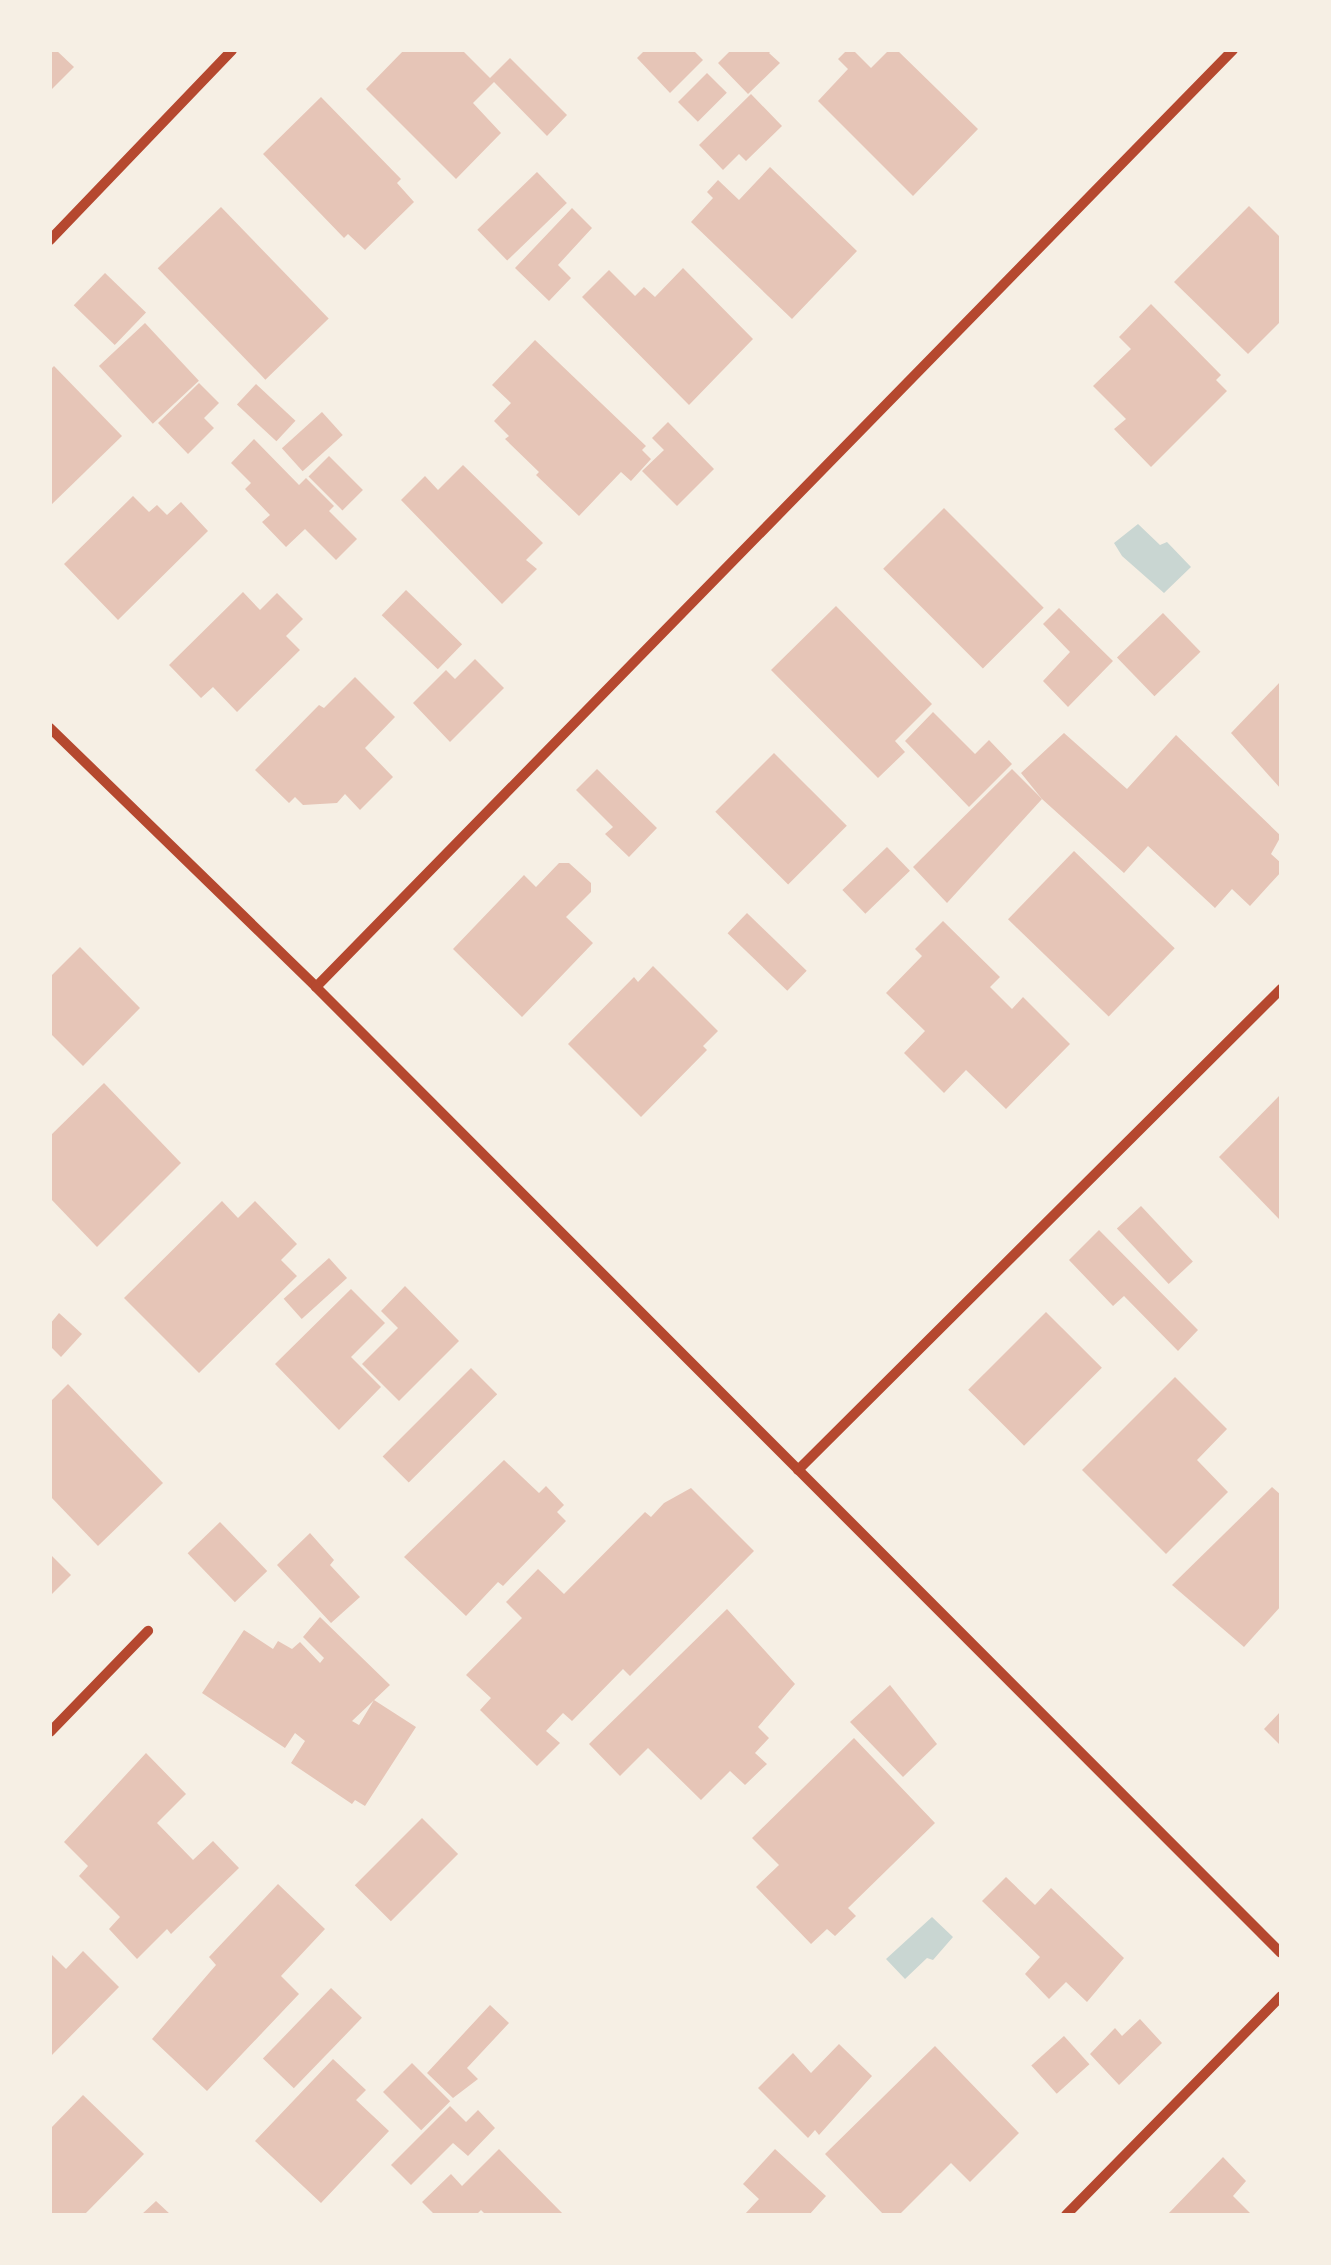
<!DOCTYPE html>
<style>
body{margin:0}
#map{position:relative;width:1331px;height:2265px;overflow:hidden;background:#f6efe4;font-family:Quicksand,sans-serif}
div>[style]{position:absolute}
.water>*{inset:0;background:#c9d6d2}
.building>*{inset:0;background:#e6c5b7;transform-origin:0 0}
.minor>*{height:10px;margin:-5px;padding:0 5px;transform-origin:5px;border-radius:5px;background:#b5482f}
span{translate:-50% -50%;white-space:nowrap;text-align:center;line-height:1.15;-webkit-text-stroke:10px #f6efe4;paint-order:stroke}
.frame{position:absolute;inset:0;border:52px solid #f6efe4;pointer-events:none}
</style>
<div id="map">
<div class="water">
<div style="clip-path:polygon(1138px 524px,1160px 545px,1167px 542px,1191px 567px,1164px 593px,1122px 556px,1114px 543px)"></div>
<div style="clip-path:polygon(932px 1917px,953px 1937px,933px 1960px,927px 1958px,905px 1979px,886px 1959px)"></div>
</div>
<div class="building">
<div style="clip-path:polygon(50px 50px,56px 50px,74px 67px,50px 91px)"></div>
<div style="clip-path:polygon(404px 50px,462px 50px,490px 78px,510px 58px,567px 115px,547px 136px,494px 82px,473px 103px,501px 133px,456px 179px,366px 89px)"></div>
<div style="clip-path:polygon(645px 50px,693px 50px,703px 60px,670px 93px,637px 58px)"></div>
<div style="clip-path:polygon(731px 50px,772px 50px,769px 53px,780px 63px,748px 94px,718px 63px)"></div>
<div style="clip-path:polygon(847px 50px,853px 50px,871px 68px,889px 50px,897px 50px,978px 129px,913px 196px,818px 101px,848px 69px,838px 59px)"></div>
<div style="left:707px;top:73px;width:28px;height:41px;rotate:45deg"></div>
<div style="clip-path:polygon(751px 94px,782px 126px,746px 161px,739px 154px,723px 170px,699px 145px)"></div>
<div style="clip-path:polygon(321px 97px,401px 179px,397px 183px,414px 202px,365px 250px,348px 234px,344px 238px,263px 154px)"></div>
<div style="clip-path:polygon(770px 167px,857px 251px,792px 319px,691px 222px,713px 198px,707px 192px,718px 180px,739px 200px)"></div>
<div style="left:537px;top:172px;width:43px;height:83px;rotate:46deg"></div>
<div style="clip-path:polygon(1249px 206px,1281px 238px,1281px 321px,1248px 354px,1174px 282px)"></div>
<div style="left:221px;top:207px;width:155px;height:88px;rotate:46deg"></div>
<div style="clip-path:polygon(572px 208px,592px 228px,558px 265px,571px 278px,549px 301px,515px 268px)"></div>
<div style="clip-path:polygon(683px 268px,753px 339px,689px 405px,582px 297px,609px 270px,635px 296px,644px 287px,655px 297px)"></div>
<div style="left:105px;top:273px;width:57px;height:45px;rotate:44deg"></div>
<div style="clip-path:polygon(1151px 304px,1221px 375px,1216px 380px,1227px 391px,1151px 467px,1114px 429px,1126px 419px,1093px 386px,1131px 349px,1119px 337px)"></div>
<div style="left:145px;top:323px;width:79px;height:63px;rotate:47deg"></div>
<div style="clip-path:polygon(535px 340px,646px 446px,642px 450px,651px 459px,631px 481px,621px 472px,579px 516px,536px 475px,539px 472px,505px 439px,509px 436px,494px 421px,511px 403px,492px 385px)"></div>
<div style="clip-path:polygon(54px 366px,122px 436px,50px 506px,50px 370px)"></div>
<div style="clip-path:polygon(199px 383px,219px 403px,204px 418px,214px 428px,188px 454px,158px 423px)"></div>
<div style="left:256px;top:384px;width:54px;height:28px;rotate:43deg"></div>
<div style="left:322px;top:412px;width:31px;height:54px;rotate:48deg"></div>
<div style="clip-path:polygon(668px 422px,714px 469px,677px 506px,642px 471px,664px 450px,652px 438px)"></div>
<div style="clip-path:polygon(254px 439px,299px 485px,306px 478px,334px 506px,329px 511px,357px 539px,336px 560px,305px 529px,286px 547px,262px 522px,270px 515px,245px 489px,251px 483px,231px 463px)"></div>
<div style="left:329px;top:456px;width:48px;height:29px;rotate:45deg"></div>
<div style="clip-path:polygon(463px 465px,543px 543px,526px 560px,537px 569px,502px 604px,401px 500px,425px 476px,438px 490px)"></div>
<div style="clip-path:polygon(133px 496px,149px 512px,157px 505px,167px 515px,181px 502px,208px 531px,118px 620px,64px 564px)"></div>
<div style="left:944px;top:508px;width:141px;height:86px;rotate:45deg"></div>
<div style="left:406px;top:590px;width:78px;height:35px;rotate:44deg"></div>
<div style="clip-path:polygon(243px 592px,260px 610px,277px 593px,303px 619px,286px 636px,300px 650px,237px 712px,213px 687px,201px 698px,169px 665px)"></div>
<div style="clip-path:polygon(836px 606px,932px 704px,895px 741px,905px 752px,878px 778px,771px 670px)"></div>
<div style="clip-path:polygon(1059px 608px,1113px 661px,1068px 707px,1043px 681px,1070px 652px,1043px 624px)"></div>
<div style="left:1163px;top:613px;width:54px;height:64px;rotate:46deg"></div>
<div style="clip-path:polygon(475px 659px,504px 688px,450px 742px,413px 703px,446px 670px,455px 679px)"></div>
<div style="clip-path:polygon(355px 677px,395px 717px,365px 748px,393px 777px,360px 810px,345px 794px,337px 803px,303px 805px,295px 797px,289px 803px,255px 770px,319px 705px,324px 708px)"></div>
<div style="clip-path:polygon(1281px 681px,1281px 789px,1231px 733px)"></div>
<div style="clip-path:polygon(933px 712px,975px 754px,989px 740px,1012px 764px,969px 807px,905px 741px)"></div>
<div style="clip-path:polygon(1064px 733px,1127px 789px,1176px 735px,1281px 836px,1271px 854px,1281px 863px,1281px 872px,1250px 906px,1232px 889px,1215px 908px,1148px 846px,1124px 873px,1042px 799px,1021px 773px)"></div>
<div style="left:774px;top:753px;width:103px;height:83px;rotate:45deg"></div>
<div style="clip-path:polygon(597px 769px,657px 828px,629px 857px,605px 834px,613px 827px,576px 790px)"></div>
<div style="clip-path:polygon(1012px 769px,1042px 799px,947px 903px,913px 867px)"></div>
<div style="left:887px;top:847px;width:33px;height:62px;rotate:46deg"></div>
<div style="left:1074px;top:851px;width:140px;height:95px;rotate:44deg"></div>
<div style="clip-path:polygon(559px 863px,569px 863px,591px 883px,591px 892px,566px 917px,593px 943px,522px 1017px,453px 949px,524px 875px,536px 887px)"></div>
<div style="left:747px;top:913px;width:83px;height:28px;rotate:44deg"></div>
<div style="clip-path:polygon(943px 921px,1000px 977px,990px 987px,1012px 1009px,1023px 997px,1070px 1044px,1006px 1109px,966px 1070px,944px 1093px,904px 1053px,925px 1031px,886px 993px,922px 956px,915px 949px)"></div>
<div style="clip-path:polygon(80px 947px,140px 1008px,83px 1066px,50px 1033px,50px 977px)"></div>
<div style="clip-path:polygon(653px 966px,718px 1031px,703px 1046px,707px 1050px,641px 1117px,568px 1044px,634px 977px,638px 982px)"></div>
<div style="clip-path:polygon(104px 1083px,181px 1163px,97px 1247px,50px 1198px,50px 1136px)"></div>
<div style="clip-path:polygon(1281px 1094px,1281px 1217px,1279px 1219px,1219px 1157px)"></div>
<div style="clip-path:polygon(222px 1201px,238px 1218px,255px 1201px,297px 1244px,281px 1260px,297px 1276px,199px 1373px,124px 1298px)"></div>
<div style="left:1141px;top:1206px;width:76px;height:33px;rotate:47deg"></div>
<div style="clip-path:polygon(1099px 1230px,1198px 1330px,1178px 1351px,1124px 1296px,1113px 1306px,1069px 1260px)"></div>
<div style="left:329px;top:1258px;width:27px;height:61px;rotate:48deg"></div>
<div style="clip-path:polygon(405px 1286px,459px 1341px,399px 1401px,362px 1364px,398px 1328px,381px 1311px)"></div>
<div style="clip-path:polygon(351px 1289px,385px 1323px,351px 1357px,381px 1387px,339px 1430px,275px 1364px)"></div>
<div style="left:1046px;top:1312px;width:79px;height:110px;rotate:45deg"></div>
<div style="clip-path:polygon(59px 1313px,82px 1334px,61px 1357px,50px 1346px,50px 1324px)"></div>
<div style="left:471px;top:1368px;width:37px;height:125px;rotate:45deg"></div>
<div style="clip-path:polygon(1175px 1377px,1227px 1429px,1197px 1460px,1228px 1492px,1166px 1554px,1082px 1470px)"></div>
<div style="clip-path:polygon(68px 1384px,163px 1483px,98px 1546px,50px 1496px,50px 1402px)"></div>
<div style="clip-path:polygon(504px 1460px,539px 1493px,546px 1486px,564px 1505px,557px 1512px,566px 1521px,503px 1586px,498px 1582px,466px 1616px,404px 1557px)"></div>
<div style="clip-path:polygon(1272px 1487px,1281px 1495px,1281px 1606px,1244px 1647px,1172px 1585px)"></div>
<div style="clip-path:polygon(691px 1488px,754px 1551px,630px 1676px,623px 1669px,572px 1721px,563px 1713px,546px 1731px,560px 1743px,537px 1766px,480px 1710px,491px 1698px,466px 1675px,522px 1618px,506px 1602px,538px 1569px,564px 1594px,645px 1512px,651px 1517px,664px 1503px)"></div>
<div style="left:220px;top:1522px;width:68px;height:45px;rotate:46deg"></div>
<div style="clip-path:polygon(310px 1533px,334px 1560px,330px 1565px,360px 1597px,331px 1623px,277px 1565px)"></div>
<div style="clip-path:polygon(50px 1554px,71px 1575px,50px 1596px)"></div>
<div style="clip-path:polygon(727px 1609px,795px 1684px,758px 1727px,769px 1738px,755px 1753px,767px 1764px,745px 1785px,730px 1771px,701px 1800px,648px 1748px,620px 1776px,589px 1744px)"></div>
<div style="clip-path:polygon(320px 1617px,390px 1685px,352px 1721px,359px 1725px,374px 1700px,416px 1727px,365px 1806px,355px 1800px,352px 1804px,291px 1763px,305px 1741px,295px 1733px,285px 1748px,202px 1693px,244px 1630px,273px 1649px,278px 1641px,292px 1649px,300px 1642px,320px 1663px,324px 1658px,303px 1637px)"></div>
<div style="clip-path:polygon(890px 1685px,937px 1744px,903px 1777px,850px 1722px)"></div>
<div style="clip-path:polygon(1281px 1711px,1281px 1746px,1264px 1729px)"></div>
<div style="clip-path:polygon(854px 1738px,935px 1823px,848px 1908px,856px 1916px,835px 1936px,827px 1929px,811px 1944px,756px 1887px,779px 1865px,752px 1838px)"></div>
<div style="clip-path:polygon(146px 1753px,186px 1794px,157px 1823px,193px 1860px,213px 1841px,239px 1868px,171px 1934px,167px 1929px,137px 1959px,109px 1929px,120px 1917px,79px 1876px,88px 1866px,64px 1842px)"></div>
<div style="left:422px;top:1818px;width:51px;height:95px;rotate:45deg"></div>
<div style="clip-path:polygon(1006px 1877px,1035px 1905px,1051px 1888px,1124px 1958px,1087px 2002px,1066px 1982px,1049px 1999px,1025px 1974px,1040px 1957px,982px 1901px)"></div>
<div style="clip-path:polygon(278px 1884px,325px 1929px,281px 1976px,299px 1994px,207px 2091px,152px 2039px,216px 1965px,209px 1957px)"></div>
<div style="clip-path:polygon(83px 1951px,119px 1987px,50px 2057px,50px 1953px,66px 1969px)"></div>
<div style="left:331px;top:1988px;width:43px;height:98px;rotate:44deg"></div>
<div style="clip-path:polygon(490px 2005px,509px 2023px,467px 2068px,478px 2079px,453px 2098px,427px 2073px)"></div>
<div style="clip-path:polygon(1140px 2019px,1162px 2043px,1119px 2085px,1090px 2054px,1115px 2028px,1122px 2036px)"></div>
<div style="left:1064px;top:2036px;width:38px;height:44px;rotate:48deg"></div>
<div style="clip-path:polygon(839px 2044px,872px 2076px,819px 2135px,815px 2130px,808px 2138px,758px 2088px,793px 2053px,811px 2073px)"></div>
<div style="clip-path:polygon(935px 2046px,1019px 2133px,970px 2182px,951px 2163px,899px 2215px,884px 2215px,825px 2154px)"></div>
<div style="clip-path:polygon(333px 2059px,366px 2090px,356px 2100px,389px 2131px,321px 2203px,255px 2141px)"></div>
<div style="left:412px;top:2063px;width:54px;height:41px;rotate:45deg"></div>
<div style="clip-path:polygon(83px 2095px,144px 2154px,84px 2215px,50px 2215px,50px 2129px)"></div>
<div style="clip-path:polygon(450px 2106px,466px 2122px,478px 2110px,495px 2128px,468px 2156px,453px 2143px,411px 2185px,391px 2165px)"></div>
<div style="clip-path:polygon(499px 2149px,564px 2215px,486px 2215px,481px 2210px,476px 2215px,435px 2215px,422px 2202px,451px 2174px,462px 2186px)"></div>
<div style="clip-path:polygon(775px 2149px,826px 2196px,809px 2215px,744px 2215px,759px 2199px,743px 2184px)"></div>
<div style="clip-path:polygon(1223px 2157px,1246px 2181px,1233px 2196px,1252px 2215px,1167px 2215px)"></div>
<div style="clip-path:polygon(156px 2201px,171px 2215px,141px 2215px)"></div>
</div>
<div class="minor">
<div style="left:50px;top:240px;width:263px;rotate:-46.2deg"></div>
<div style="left:50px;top:728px;width:371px;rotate:44.2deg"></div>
<div style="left:316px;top:987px;width:1365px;rotate:45.03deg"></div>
<div style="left:316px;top:987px;width:1311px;rotate:-45.62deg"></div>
<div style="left:798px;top:1470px;width:682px;rotate:-44.88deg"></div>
<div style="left:50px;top:1732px;width:141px;rotate:-45.9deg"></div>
<div style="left:1066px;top:2215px;width:307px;rotate:-45.5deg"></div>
</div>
<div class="frame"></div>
</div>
